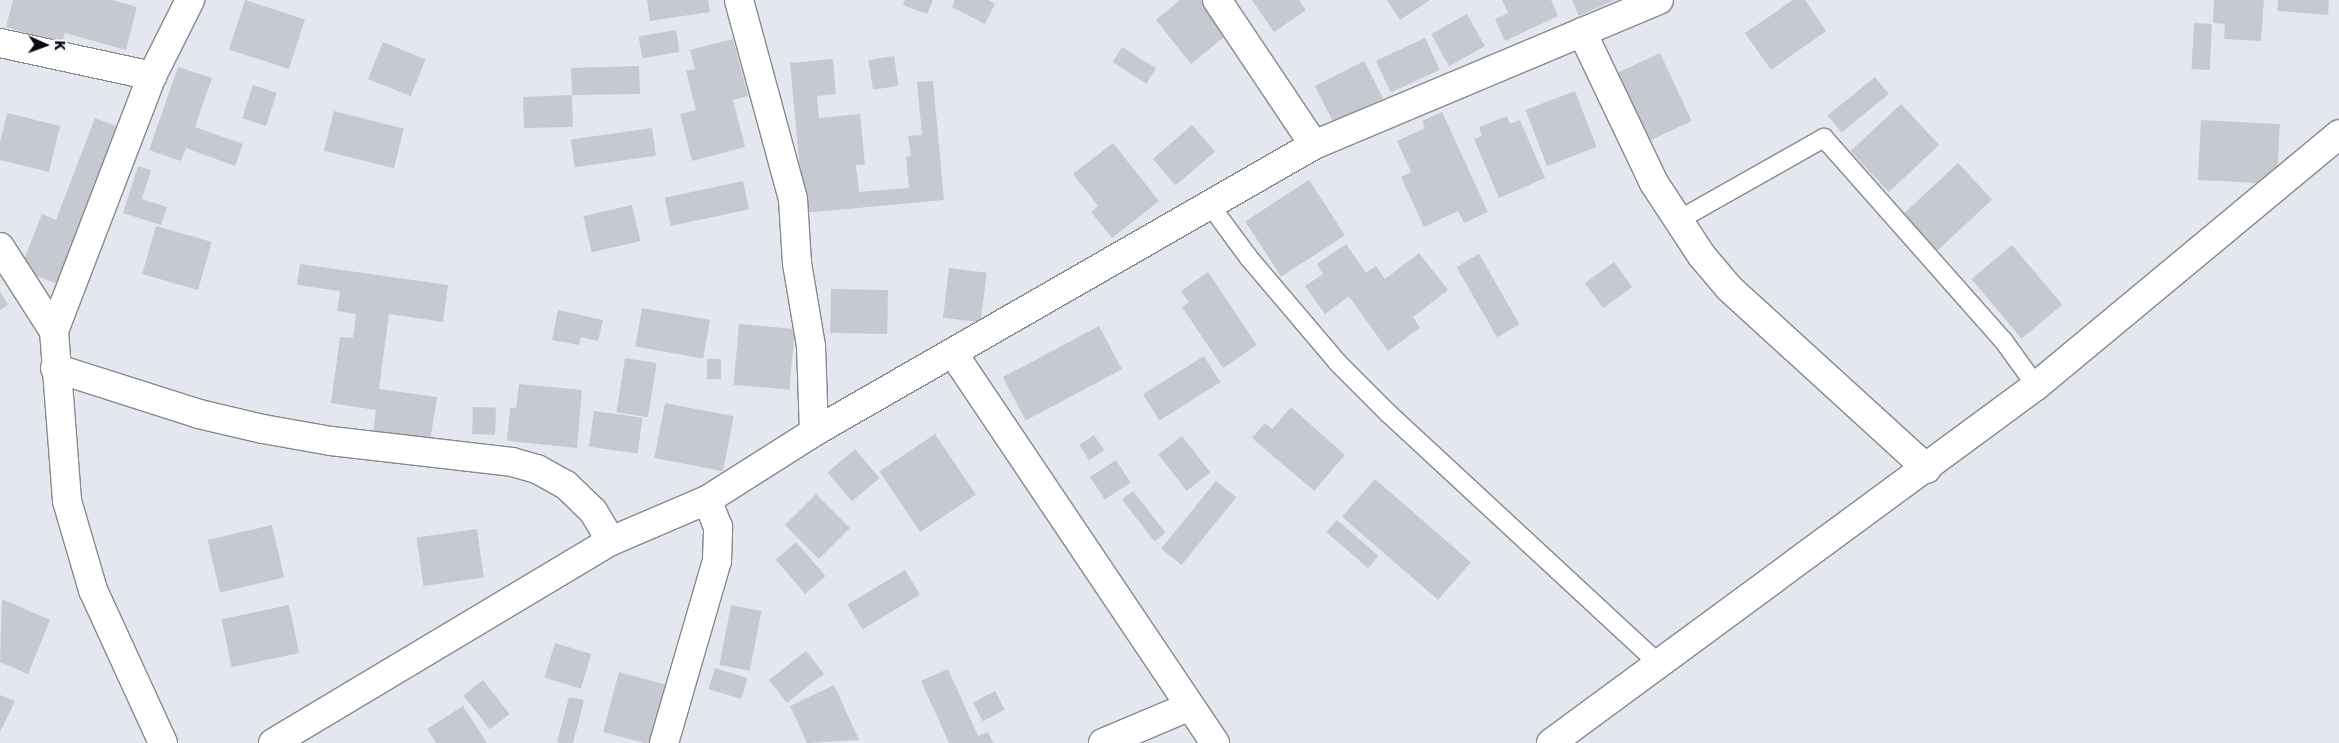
<!DOCTYPE html>
<style>
body{margin:0}
#map{position:relative;width:2339px;height:743px;overflow:hidden;background:#e5e7ee;font-family:"Golos Text",sans-serif}
div>[style]{position:absolute}
.building>*{inset:0;background:#c7c9d0;transform-origin:0 0}
.roads{filter:drop-shadow(1px 0 #878990) drop-shadow(-1px 0 #878990) drop-shadow(0 1px #878990) drop-shadow(0 -1px #878990)}
.service>*{height:18px;margin:-9px;padding:0 9px;transform-origin:9px;border-radius:9px;background:#fff}
.minor>*{height:28px;margin:-14px;padding:0 14px;transform-origin:14px;border-radius:14px;background:#fff}
.tertiary>*{height:28px;margin:-14px;padding:0 14px;transform-origin:14px;border-radius:14px;background:#fff}
span{translate:-50% -50%;white-space:nowrap;text-align:center;line-height:1.15;-webkit-text-stroke:4px #f2f5fb;paint-order:stroke}
.north{position:absolute;left:20px;top:20px;width:50px;height:50px;-webkit-text-stroke:4px #f2f5fb;paint-order:stroke;rotate:92deg;font-size:14px;font-weight:700;line-height:20px;text-align:center;color:#0b0b0d}
.north::after{content:'';display:block;margin:auto;width:18px;height:22px;background:#0b0b0d;clip-path:polygon(50% 0,100% 100%,50% 72%,0 100%)}
</style>
<div id="map">
<div class="building">
<div style="clip-path:polygon(13px 0,112px 0,137px 7px,126px 50px,65px 33px,62px 43px,6px 27px)"></div>
<div style="left:245px;top:0;width:63px;height:52px;rotate:18deg"></div>
<div style="clip-path:polygon(647px 0,708px 0,710px 12px,650px 21px)"></div>
<div style="clip-path:polygon(905px 0,933px 0,927px 14px,903px 5px)"></div>
<div style="clip-path:polygon(955px 0,988px 0,995px 4px,985px 24px,952px 7px)"></div>
<div style="clip-path:polygon(1180px 0,1202px 0,1229px 33px,1191px 64px,1156px 20px)"></div>
<div style="clip-path:polygon(1252px 0,1299px 0,1306px 10px,1274px 32px)"></div>
<div style="clip-path:polygon(1387px 0,1430px 0,1400px 20px)"></div>
<div style="clip-path:polygon(1502px 0,1551px 0,1558px 16px,1505px 41px,1495px 19px,1508px 13px)"></div>
<div style="clip-path:polygon(1572px 0,1615px 0,1579px 16px)"></div>
<div style="clip-path:polygon(1793px 0,1805px 0,1826px 31px,1771px 70px,1745px 33px)"></div>
<div style="clip-path:polygon(2214px 0,2264px 0,2261px 41px,2224px 39px,2225px 24px,2213px 23px)"></div>
<div style="clip-path:polygon(2278px 0,2329px 0,2328px 15px,2277px 11px)"></div>
<div style="left:1467px;top:14px;width:37px;height:41px;rotate:61deg"></div>
<div style="left:2194px;top:23px;width:18px;height:46px;rotate:3deg"></div>
<div style="left:676px;top:30px;width:22px;height:38px;rotate:80deg"></div>
<div style="left:1425px;top:38px;width:35px;height:54px;rotate:65deg"></div>
<div style="clip-path:polygon(733px 39px,748px 96px,733px 100px,745px 147px,692px 161px,680px 114px,696px 110px,686px 71px,695px 69px,690px 50px)"></div>
<div style="left:383px;top:42px;width:46px;height:40px;rotate:22deg"></div>
<div style="left:1122px;top:47px;width:40px;height:18px;rotate:32deg"></div>
<div style="left:1660px;top:53px;width:75px;height:55px;rotate:65deg"></div>
<div style="left:894px;top:56px;width:30px;height:26px;rotate:81deg"></div>
<div style="clip-path:polygon(833px 59px,836px 94px,817px 96px,819px 118px,860px 114px,865px 165px,856px 165px,859px 192px,909px 188px,906px 157px,911px 156px,908px 136px,922px 135px,917px 82px,933px 81px,944px 200px,804px 213px,790px 63px)"></div>
<div style="left:1364px;top:61px;width:42px;height:55px;rotate:63deg"></div>
<div style="clip-path:polygon(639px 66px,640px 94px,572px 95px,573px 127px,524px 128px,523px 97px,572px 95px,571px 68px)"></div>
<div style="clip-path:polygon(178px 67px,212px 78px,195px 127px,243px 144px,235px 166px,186px 148px,181px 161px,149px 150px)"></div>
<div style="left:1875px;top:77px;width:22px;height:61px;rotate:51deg"></div>
<div style="left:253px;top:85px;width:25px;height:35px;rotate:18deg"></div>
<div style="left:1575px;top:91px;width:60px;height:53px;rotate:69deg"></div>
<div style="left:1901px;top:104px;width:56px;height:69px;rotate:47deg"></div>
<div style="left:334px;top:111px;width:72px;height:41px;rotate:14deg"></div>
<div style="clip-path:polygon(1442px 112px,1488px 212px,1464px 223px,1458px 211px,1424px 227px,1401px 177px,1411px 172px,1397px 141px,1425px 128px,1422px 121px)"></div>
<div style="clip-path:polygon(7px 113px,60px 126px,49px 172px,0 160px,0 143px)"></div>
<div style="clip-path:polygon(1507px 116px,1510px 124px,1520px 120px,1545px 178px,1499px 198px,1474px 139px,1482px 136px,1479px 127px)"></div>
<div style="clip-path:polygon(95px 118px,121px 128px,61px 285px,20px 270px,42px 214px,56px 220px)"></div>
<div style="left:2201px;top:120px;width:79px;height:60px;rotate:3deg"></div>
<div style="left:1192px;top:125px;width:35px;height:52px;rotate:49deg"></div>
<div style="left:652px;top:128px;width:28px;height:82px;rotate:82deg"></div>
<div style="clip-path:polygon(1113px 143px,1159px 201px,1112px 238px,1091px 212px,1098px 206px,1073px 174px)"></div>
<div style="left:1958px;top:163px;width:50px;height:79px;rotate:47deg"></div>
<div style="clip-path:polygon(138px 166px,151px 170px,142px 199px,167px 207px,161px 225px,123px 213px)"></div>
<div style="left:1309px;top:180px;width:66px;height:76px;rotate:57deg"></div>
<div style="left:743px;top:181px;width:29px;height:80px;rotate:78deg"></div>
<div style="left:632px;top:205px;width:37px;height:50px;rotate:77deg"></div>
<div style="left:156px;top:226px;width:58px;height:50px;rotate:16deg"></div>
<div style="clip-path:polygon(1346px 244px,1366px 273px,1376px 266px,1385px 279px,1419px 253px,1448px 290px,1413px 317px,1420px 328px,1388px 351px,1349px 296px,1325px 314px,1305px 286px,1323px 274px,1317px 264px)"></div>
<div style="left:2012px;top:245px;width:78px;height:53px;rotate:50deg"></div>
<div style="left:1479px;top:254px;width:81px;height:26px;rotate:60deg"></div>
<div style="left:1614px;top:262px;width:31px;height:36px;rotate:54deg"></div>
<div style="clip-path:polygon(300px 264px,448px 285px,443px 322px,389px 314px,379px 389px,437px 397px,429px 448px,372px 440px,376px 410px,331px 403px,340px 337px,353px 338px,356px 314px,337px 311px,340px 291px,297px 285px)"></div>
<div style="left:949px;top:268px;width:38px;height:50px;rotate:7deg"></div>
<div style="clip-path:polygon(1208px 272px,1257px 345px,1223px 368px,1182px 307px,1189px 302px,1181px 291px)"></div>
<div style="left:831px;top:289px;width:57px;height:44px;rotate:1deg"></div>
<div style="clip-path:polygon(0 291px,8px 305px,0 310px)"></div>
<div style="left:642px;top:308px;width:69px;height:39px;rotate:10deg"></div>
<div style="clip-path:polygon(558px 310px,603px 320px,598px 341px,581px 337px,579px 345px,552px 340px)"></div>
<div style="left:739px;top:324px;width:56px;height:61px;rotate:5deg"></div>
<div style="left:1099px;top:326px;width:49px;height:109px;rotate:62deg"></div>
<div style="left:1204px;top:356px;width:31px;height:72px;rotate:58deg"></div>
<div style="left:625px;top:358px;width:32px;height:55px;rotate:9deg"></div>
<div style="left:721px;top:359px;width:20px;height:14px;rotate:90deg"></div>
<div style="clip-path:polygon(519px 384px,582px 390px,577px 448px,507px 441px,510px 408px,516px 408px)"></div>
<div style="left:665px;top:403px;width:70px;height:56px;rotate:11deg"></div>
<div style="left:473px;top:407px;width:23px;height:27px;rotate:2deg"></div>
<div style="clip-path:polygon(1291px 407px,1345px 455px,1314px 491px,1252px 438px,1265px 423px,1272px 429px)"></div>
<div style="left:594px;top:411px;width:49px;height:36px;rotate:8deg"></div>
<div style="left:935px;top:434px;width:73px;height:67px;rotate:56deg"></div>
<div style="left:1094px;top:435px;width:18px;height:18px;rotate:56deg"></div>
<div style="left:1182px;top:436px;width:46px;height:30px;rotate:52deg"></div>
<div style="left:855px;top:449px;width:38px;height:36px;rotate:50deg"></div>
<div style="left:1116px;top:460px;width:27px;height:31px;rotate:57deg"></div>
<div style="left:1375px;top:479px;width:127px;height:50px;rotate:41deg"></div>
<div style="left:1216px;top:481px;width:26px;height:87px;rotate:39deg"></div>
<div style="left:1133px;top:491px;width:53px;height:14px;rotate:52deg"></div>
<div style="left:816px;top:494px;width:48px;height:44px;rotate:45deg"></div>
<div style="left:1337px;top:520px;width:55px;height:16px;rotate:41deg"></div>
<div style="left:272px;top:525px;width:54px;height:66px;rotate:77deg"></div>
<div style="left:477px;top:529px;width:49px;height:61px;rotate:82deg"></div>
<div style="left:796px;top:542px;width:45px;height:27px;rotate:49deg"></div>
<div style="left:905px;top:570px;width:29px;height:67px;rotate:59deg"></div>
<div style="clip-path:polygon(2px 599px,50px 620px,28px 674px,0 662px)"></div>
<div style="left:289px;top:605px;width:49px;height:69px;rotate:78deg"></div>
<div style="left:731px;top:605px;width:31px;height:61px;rotate:11deg"></div>
<div style="left:555px;top:643px;width:38px;height:36px;rotate:17deg"></div>
<div style="left:806px;top:651px;width:29px;height:47px;rotate:52deg"></div>
<div style="left:715px;top:668px;width:34px;height:22px;rotate:17deg"></div>
<div style="clip-path:polygon(948px 669px,978px 736px,988px 732px,993px 743px,949px 743px,921px 681px)"></div>
<div style="left:619px;top:672px;width:48px;height:62px;rotate:15deg"></div>
<div style="left:483px;top:680px;width:43px;height:25px;rotate:52deg"></div>
<div style="clip-path:polygon(834px 685px,859px 740px,807px 743px,790px 706px)"></div>
<div style="left:995px;top:691px;width:21px;height:25px;rotate:62deg"></div>
<div style="clip-path:polygon(0 695px,15px 701px,0 732px)"></div>
<div style="clip-path:polygon(569px 697px,584px 700px,573px 743px,561px 743px,557px 742px)"></div>
<div style="clip-path:polygon(463px 706px,487px 743px,436px 743px,427px 729px)"></div>
</div>
<div class="roads">
<div class="service">
<div style="left:1210px;top:205px;width:66px;rotate:53.7deg"></div>
<div style="left:1249px;top:258px;width:138px;rotate:49.7deg"></div>
<div style="left:1338px;top:363px;width:71px;rotate:45deg"></div>
<div style="left:1388px;top:413px;width:369px;rotate:42.8deg"></div>
<div style="left:1677px;top:221px;width:169px;rotate:-29.5deg"></div>
<div style="left:1824px;top:138px;width:270px;rotate:48.5deg"></div>
<div style="left:2003px;top:340px;width:57px;rotate:54.3deg"></div>
</div>
<div class="minor">
<div style="left:1217px;top:0;width:174px;rotate:56.2deg"></div>
<div style="left:1582px;top:32px;width:167px;rotate:64.5deg"></div>
<div style="left:1654px;top:183px;width:87px;rotate:56.7deg"></div>
<div style="left:1702px;top:256px;width:42px;rotate:49.8deg"></div>
<div style="left:1729px;top:288px;width:268px;rotate:42.4deg"></div>
<div style="left:0;top:43px;width:156px;rotate:12.2deg"></div>
<div style="left:0;top:247px;width:100px;rotate:57.3deg"></div>
<div style="left:54px;top:331px;width:170px;rotate:85.6deg"></div>
<div style="left:67px;top:501px;width:93px;rotate:73.7deg"></div>
<div style="left:93px;top:590px;width:168px;rotate:65.4deg"></div>
<div style="left:54px;top:331px;width:273px;rotate:-69deg"></div>
<div style="left:152px;top:76px;width:85px;rotate:-63.4deg"></div>
<div style="left:953px;top:353px;width:470px;rotate:56.1deg"></div>
<div style="left:55px;top:368px;width:151px;rotate:17.7deg"></div>
<div style="left:199px;top:414px;width:66px;rotate:13.2deg"></div>
<div style="left:263px;top:429px;width:69px;rotate:10deg"></div>
<div style="left:331px;top:441px;width:182px;rotate:6.6deg"></div>
<div style="left:512px;top:462px;width:26px;rotate:16deg"></div>
<div style="left:537px;top:469px;width:33px;rotate:29deg"></div>
<div style="left:566px;top:485px;width:37px;rotate:44deg"></div>
<div style="left:593px;top:511px;width:35px;rotate:59deg"></div>
<div style="left:814px;top:432px;width:577px;rotate:-29.86deg"></div>
<div style="left:1314px;top:145px;width:374px;rotate:-22.8deg"></div>
<div style="left:664px;top:743px;width:190px;rotate:-73.8deg"></div>
<div style="left:717px;top:561px;width:34px;rotate:-88deg"></div>
<div style="left:718px;top:527px;width:29px;rotate:-112deg"></div>
<div style="left:1103px;top:743px;width:92px;rotate:-23deg"></div>
<div style="left:1551px;top:743px;width:602px;rotate:-36.36deg"></div>
<div style="left:2036px;top:386px;width:394px;rotate:-39.7deg"></div>
</div>
<div class="tertiary">
<div style="left:273px;top:743px;width:394px;rotate:-30.9deg"></div>
<div style="left:611px;top:541px;width:104px;rotate:-23.1deg"></div>
<div style="left:707px;top:500px;width:127px;rotate:-32.4deg"></div>
<div style="left:814px;top:432px;width:86px;rotate:-92deg"></div>
<div style="left:811px;top:346px;width:84px;rotate:-99.6deg"></div>
<div style="left:797px;top:263px;width:64px;rotate:-93.6deg"></div>
<div style="left:793px;top:199px;width:206px;rotate:-105.2deg"></div>
</div>
</div>
<div class="north">K</div>
</div>
